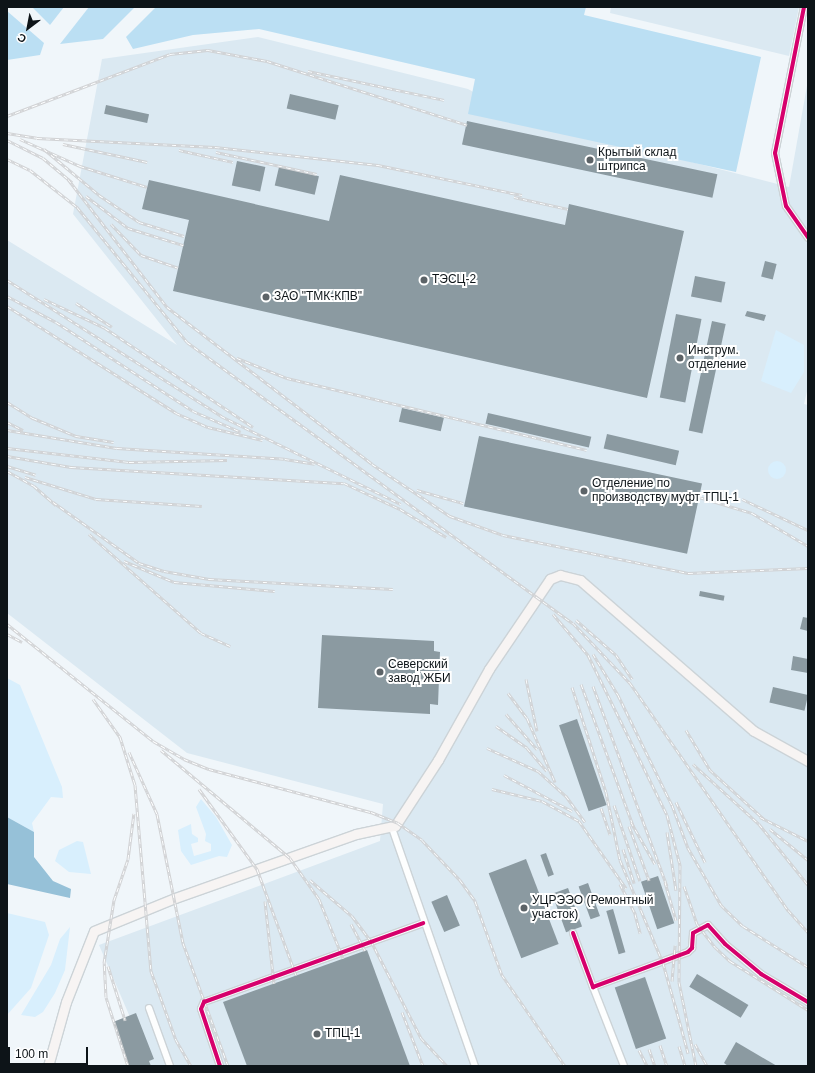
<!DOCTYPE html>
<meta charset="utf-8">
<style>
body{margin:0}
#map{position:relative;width:815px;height:1073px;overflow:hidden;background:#f0f6fa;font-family:Arial,sans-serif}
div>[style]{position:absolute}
.built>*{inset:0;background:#dbe9f2}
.green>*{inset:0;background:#d8effd}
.round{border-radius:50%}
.forest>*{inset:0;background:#bbdff3}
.water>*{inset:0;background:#96c1d8}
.building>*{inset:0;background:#8b9aa1;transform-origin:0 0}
.roads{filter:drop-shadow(1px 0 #ccd3d7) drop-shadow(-1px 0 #ccd3d7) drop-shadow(0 1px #ccd3d7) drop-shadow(0 -1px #ccd3d7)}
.street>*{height:6px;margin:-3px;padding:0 3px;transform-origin:3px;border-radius:3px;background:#fdfefe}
.primary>*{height:9px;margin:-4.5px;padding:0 4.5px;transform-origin:4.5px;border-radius:4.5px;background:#f7f4f3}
.rail>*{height:3px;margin-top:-1.5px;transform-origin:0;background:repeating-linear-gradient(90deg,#fff 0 4.5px,#d1d2d4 0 9px);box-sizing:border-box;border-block:1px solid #d1d2d4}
.cycleway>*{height:4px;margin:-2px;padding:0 2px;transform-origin:2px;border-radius:2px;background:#d6006c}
.dots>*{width:11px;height:11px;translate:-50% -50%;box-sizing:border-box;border:2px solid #fff;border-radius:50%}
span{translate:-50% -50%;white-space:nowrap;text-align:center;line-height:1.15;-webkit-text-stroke:4px #fff;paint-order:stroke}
.poi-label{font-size:12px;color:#0d1418}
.left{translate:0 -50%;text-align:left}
.frame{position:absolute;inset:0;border:8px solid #0d1418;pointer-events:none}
.north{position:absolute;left:8px;top:8px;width:40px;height:40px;-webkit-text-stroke:3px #fff;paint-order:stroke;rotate:212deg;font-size:11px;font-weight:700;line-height:16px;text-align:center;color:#0d1418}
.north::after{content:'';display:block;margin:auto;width:14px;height:18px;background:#0d1418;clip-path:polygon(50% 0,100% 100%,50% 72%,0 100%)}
.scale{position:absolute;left:8px;top:1047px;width:80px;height:18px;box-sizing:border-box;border:2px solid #0d1418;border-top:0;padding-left:5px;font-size:12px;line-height:14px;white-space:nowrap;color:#0d1418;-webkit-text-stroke:3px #fff;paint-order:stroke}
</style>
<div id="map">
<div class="built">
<div style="clip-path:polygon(611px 7px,799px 7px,789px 56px,610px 13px)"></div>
<div style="clip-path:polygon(258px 37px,468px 89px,519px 118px,789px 187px,808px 80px,808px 387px,804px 404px,808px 405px,808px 1066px,151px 1066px,99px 945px,380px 841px,383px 804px,187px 753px,7px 613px,7px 240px,177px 345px,73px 214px,102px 59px)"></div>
</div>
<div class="green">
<div style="clip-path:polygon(776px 330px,804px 345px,804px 372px,791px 393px,761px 381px)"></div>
<div class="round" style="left:768px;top:461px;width:18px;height:18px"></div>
<div style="clip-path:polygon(7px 678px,20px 685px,62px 787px,63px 798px,51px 797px,32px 823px,34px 832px,7px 817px)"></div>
<div style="clip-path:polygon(201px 799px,216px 817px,232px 845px,227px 857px,219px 856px,191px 865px,181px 851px,178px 830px,191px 824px,192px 834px,198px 838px,198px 842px,191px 844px,194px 856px,211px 851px,211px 844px,205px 841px,206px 834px,196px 807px)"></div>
<div style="clip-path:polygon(77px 841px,83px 842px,91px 874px,69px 872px,55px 861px,59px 850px)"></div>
<div style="clip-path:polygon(7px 913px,45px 922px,49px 935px,31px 988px,7px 1015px)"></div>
<div style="clip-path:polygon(70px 927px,65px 970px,55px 993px,43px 1012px,35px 1017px,21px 1015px,51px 965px,60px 939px)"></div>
</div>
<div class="forest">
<div style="clip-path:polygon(32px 7px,64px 7px,50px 25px)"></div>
<div style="clip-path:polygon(89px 7px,135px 7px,103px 39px,60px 44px)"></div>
<div style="clip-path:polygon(156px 7px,586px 7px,584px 15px,761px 57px,736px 172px,468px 114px,475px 79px,259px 29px,193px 35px,133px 49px,126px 37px)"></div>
<div style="clip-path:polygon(7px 11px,44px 43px,40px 55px,7px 60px)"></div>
</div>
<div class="water">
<div style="clip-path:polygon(7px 817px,34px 832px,34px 857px,53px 881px,71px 889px,70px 898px,7px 884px)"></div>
</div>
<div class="building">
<div style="left:290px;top:94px;width:50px;height:15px;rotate:13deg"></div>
<div style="left:106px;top:105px;width:44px;height:9px;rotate:12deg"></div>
<div style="left:467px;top:121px;width:256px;height:24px;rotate:12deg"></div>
<div style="left:237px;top:161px;width:29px;height:25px;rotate:12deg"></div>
<div style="left:279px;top:167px;width:41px;height:19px;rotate:13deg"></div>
<div style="clip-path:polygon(340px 175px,565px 225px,569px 204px,684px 231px,647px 398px,173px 291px,189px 220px,142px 209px,149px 180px,329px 221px)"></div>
<div style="left:765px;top:261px;width:12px;height:16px;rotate:14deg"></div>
<div style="left:695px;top:276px;width:31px;height:21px;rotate:11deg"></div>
<div style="clip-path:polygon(747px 311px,766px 315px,764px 321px,745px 316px)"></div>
<div style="left:676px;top:314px;width:26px;height:85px;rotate:11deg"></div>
<div style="left:712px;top:321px;width:14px;height:112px;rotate:12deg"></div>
<div style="left:402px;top:408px;width:43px;height:14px;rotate:13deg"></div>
<div style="left:488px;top:413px;width:106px;height:11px;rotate:13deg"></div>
<div style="left:607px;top:434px;width:74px;height:15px;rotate:13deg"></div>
<div style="left:479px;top:436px;width:228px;height:72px;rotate:12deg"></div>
<div style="left:700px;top:591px;width:25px;height:5px;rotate:11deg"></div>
<div style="clip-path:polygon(803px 617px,808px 618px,808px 631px,800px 629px)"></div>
<div style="clip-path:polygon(322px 635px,434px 641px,434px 651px,440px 652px,438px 705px,430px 704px,430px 714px,318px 708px)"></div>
<div style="clip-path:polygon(793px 656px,808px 659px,808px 673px,791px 670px)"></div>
<div style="left:773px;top:687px;width:36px;height:16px;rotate:13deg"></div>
<div style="left:577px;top:719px;width:91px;height:19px;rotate:71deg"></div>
<div style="left:546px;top:853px;width:23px;height:6px;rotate:70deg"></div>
<div style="left:526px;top:859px;width:91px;height:40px;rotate:69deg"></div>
<div style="left:658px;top:876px;width:50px;height:18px;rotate:71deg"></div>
<div style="left:588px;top:883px;width:35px;height:10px;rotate:70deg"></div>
<div style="left:568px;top:888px;width:41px;height:17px;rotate:70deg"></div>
<div style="left:447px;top:895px;width:33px;height:17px;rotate:67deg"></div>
<div style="left:613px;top:909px;width:45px;height:7px;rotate:74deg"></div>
<div style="clip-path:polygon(367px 950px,410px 1066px,247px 1066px,223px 1002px)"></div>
<div style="left:697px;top:974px;width:60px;height:15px;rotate:31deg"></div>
<div style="left:645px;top:977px;width:65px;height:32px;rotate:71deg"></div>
<div style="clip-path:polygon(136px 1013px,154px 1059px,149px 1061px,151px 1066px,129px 1066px,113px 1022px)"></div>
<div style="clip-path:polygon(736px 1042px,777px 1066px,728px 1066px,724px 1063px)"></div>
</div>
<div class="roads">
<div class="street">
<div style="left:804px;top:7px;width:149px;rotate:101.2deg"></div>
<div style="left:775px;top:153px;width:54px;rotate:78.3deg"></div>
<div style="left:786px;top:206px;width:39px;rotate:55deg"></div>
<div style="left:392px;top:828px;width:252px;rotate:70.8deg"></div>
<div style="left:573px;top:933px;width:58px;rotate:69.7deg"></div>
<div style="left:593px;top:987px;width:101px;rotate:-20.2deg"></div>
<div style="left:688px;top:952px;width:6px;rotate:-45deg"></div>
<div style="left:692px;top:948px;width:15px;rotate:-86deg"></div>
<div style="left:693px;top:933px;width:17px;rotate:-28deg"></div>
<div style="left:708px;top:925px;width:25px;rotate:48deg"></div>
<div style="left:725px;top:944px;width:47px;rotate:39.8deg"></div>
<div style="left:761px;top:974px;width:55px;rotate:30.8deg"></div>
<div style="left:593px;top:987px;width:85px;rotate:68.6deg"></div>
<div style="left:149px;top:1008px;width:62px;rotate:70.1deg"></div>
<div style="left:220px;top:1066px;width:60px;rotate:-108.4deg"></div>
<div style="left:201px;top:1009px;width:8px;rotate:-67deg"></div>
<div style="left:204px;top:1002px;width:233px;rotate:-19.8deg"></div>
</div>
<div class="primary">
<div style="left:48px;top:1066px;width:66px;rotate:-74.3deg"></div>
<div style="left:66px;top:1002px;width:76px;rotate:-68.5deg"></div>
<div style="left:94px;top:931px;width:87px;rotate:-22.2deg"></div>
<div style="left:175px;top:898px;width:192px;rotate:-19.5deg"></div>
<div style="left:356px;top:834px;width:40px;rotate:-12deg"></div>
<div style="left:395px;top:826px;width:79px;rotate:-56.9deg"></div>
<div style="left:438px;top:760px;width:104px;rotate:-60.7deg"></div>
<div style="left:489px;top:669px;width:109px;rotate:-55.9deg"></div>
<div style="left:550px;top:579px;width:11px;rotate:-22deg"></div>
<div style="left:560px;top:575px;width:21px;rotate:14deg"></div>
<div style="left:580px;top:580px;width:230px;rotate:41deg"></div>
<div style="left:754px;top:731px;width:62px;rotate:29.1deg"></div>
</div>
</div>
<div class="rail">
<div style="left:308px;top:71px;width:139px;rotate:12deg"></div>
<div style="left:7px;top:116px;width:174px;rotate:-20.8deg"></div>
<div style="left:170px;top:54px;width:38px;rotate:-6deg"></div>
<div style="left:208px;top:50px;width:60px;rotate:10.6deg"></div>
<div style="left:267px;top:61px;width:210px;rotate:17.7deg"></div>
<div style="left:7px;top:133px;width:30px;rotate:9deg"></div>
<div style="left:37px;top:138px;width:178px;rotate:2.9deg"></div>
<div style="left:215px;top:147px;width:164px;rotate:6.3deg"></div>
<div style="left:378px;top:165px;width:147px;rotate:11.8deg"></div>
<div style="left:20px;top:139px;width:66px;rotate:24.2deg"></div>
<div style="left:80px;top:166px;width:70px;rotate:17.4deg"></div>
<div style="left:7px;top:140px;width:40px;rotate:26.6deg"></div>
<div style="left:43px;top:158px;width:38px;rotate:40deg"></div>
<div style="left:63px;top:144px;width:86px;rotate:12.1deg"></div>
<div style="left:44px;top:149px;width:72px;rotate:39.9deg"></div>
<div style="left:99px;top:195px;width:48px;rotate:34deg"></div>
<div style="left:139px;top:222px;width:47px;rotate:17.3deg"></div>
<div style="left:179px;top:150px;width:55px;rotate:12.5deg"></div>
<div style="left:216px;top:152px;width:103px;rotate:12.3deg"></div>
<div style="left:7px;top:159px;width:25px;rotate:26deg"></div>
<div style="left:30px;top:170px;width:60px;rotate:38.2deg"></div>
<div style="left:77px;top:207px;width:174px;rotate:50.8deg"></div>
<div style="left:187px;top:342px;width:477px;rotate:36.1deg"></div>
<div style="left:573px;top:623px;width:83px;rotate:46.5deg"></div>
<div style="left:630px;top:683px;width:277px;rotate:55.2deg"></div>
<div style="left:788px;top:910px;width:30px;rotate:48deg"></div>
<div style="left:68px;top:179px;width:162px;rotate:52.3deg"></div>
<div style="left:167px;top:307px;width:258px;rotate:37.4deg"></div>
<div style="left:372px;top:464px;width:94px;rotate:33.7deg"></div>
<div style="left:450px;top:516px;width:56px;rotate:19.7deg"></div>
<div style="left:503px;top:535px;width:189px;rotate:11.6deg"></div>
<div style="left:688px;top:573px;width:120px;rotate:-2.4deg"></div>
<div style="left:86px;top:196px;width:53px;rotate:37.3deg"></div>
<div style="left:128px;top:228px;width:58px;rotate:17.2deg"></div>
<div style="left:514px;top:197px;width:55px;rotate:12.5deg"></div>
<div style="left:111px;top:224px;width:43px;rotate:45.9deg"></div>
<div style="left:141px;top:255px;width:39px;rotate:19deg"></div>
<div style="left:7px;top:280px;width:254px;rotate:32.4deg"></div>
<div style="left:221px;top:416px;width:200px;rotate:26.1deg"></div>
<div style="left:7px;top:296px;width:55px;rotate:28deg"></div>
<div style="left:56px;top:322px;width:163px;rotate:33deg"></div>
<div style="left:193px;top:411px;width:52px;rotate:23.6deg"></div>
<div style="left:44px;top:299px;width:68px;rotate:25.4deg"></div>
<div style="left:105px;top:328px;width:178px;rotate:33.8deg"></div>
<div style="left:76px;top:303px;width:43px;rotate:33.7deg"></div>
<div style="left:7px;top:306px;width:200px;rotate:32.3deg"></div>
<div style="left:176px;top:413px;width:35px;rotate:24deg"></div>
<div style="left:208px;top:427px;width:56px;rotate:13.5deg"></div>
<div style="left:237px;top:358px;width:54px;rotate:21.8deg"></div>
<div style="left:287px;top:378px;width:308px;rotate:13.5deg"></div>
<div style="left:7px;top:402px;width:31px;rotate:32deg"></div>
<div style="left:33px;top:418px;width:47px;rotate:22.7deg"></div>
<div style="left:76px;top:436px;width:38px;rotate:9deg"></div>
<div style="left:7px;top:422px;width:18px;rotate:27deg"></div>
<div style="left:7px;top:430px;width:111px;rotate:9.3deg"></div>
<div style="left:117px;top:448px;width:168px;rotate:3.7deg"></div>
<div style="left:285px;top:459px;width:30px;rotate:9deg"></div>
<div style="left:7px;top:448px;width:123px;rotate:6.5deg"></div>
<div style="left:129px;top:462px;width:98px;rotate:-1.2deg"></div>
<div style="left:7px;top:456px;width:65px;rotate:9.8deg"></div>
<div style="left:71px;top:467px;width:273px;rotate:3.4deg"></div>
<div style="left:344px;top:483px;width:62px;rotate:24.9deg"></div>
<div style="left:400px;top:509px;width:54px;rotate:31.3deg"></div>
<div style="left:7px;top:466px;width:30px;rotate:17deg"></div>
<div style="left:7px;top:471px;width:31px;rotate:29deg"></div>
<div style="left:34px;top:486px;width:29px;rotate:41deg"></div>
<div style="left:25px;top:477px;width:74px;rotate:17.2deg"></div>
<div style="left:96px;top:499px;width:106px;rotate:3.8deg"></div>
<div style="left:417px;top:490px;width:48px;rotate:15.8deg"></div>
<div style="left:699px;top:497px;width:55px;rotate:16.8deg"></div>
<div style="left:752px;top:513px;width:65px;rotate:30.5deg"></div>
<div style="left:742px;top:499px;width:73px;rotate:25.2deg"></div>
<div style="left:53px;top:502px;width:105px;rotate:35.3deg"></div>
<div style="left:139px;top:563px;width:26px;rotate:18deg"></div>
<div style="left:164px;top:571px;width:46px;rotate:10.1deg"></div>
<div style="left:209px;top:579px;width:184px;rotate:3.1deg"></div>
<div style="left:89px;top:534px;width:149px;rotate:41.5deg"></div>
<div style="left:201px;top:633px;width:32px;rotate:24deg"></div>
<div style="left:124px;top:561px;width:54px;rotate:22.8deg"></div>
<div style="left:174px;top:582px;width:101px;rotate:5.1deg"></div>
<div style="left:553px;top:614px;width:54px;rotate:49.5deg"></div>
<div style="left:588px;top:655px;width:178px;rotate:63.7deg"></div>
<div style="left:667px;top:815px;width:52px;rotate:75.4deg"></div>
<div style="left:680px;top:865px;width:117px;rotate:90.5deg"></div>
<div style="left:679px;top:982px;width:86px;rotate:78.6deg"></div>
<div style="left:576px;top:620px;width:53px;rotate:41.2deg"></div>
<div style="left:616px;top:655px;width:29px;rotate:56deg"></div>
<div style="left:7px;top:624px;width:187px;rotate:38.7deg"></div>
<div style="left:153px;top:741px;width:36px;rotate:30deg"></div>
<div style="left:184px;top:759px;width:27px;rotate:22deg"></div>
<div style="left:209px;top:769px;width:168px;rotate:14.9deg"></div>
<div style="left:371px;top:812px;width:29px;rotate:22deg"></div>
<div style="left:398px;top:823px;width:29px;rotate:35deg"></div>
<div style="left:422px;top:840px;width:55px;rotate:46.5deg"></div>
<div style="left:460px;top:880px;width:26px;rotate:54deg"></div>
<div style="left:475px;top:901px;width:79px;rotate:70deg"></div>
<div style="left:502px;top:975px;width:111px;rotate:55.3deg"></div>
<div style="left:7px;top:634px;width:17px;rotate:28deg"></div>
<div style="left:593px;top:654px;width:48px;rotate:58.6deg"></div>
<div style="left:618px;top:695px;width:123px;rotate:63.9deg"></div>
<div style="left:672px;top:805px;width:46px;rotate:69.6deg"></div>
<div style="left:688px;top:848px;width:66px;rotate:59.9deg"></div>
<div style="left:721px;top:905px;width:30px;rotate:44deg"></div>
<div style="left:743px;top:926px;width:77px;rotate:32.2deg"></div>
<div style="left:526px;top:679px;width:53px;rotate:78.1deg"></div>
<div style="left:581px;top:684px;width:153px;rotate:69.8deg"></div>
<div style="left:593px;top:686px;width:213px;rotate:69.7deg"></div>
<div style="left:572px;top:687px;width:110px;rotate:72.1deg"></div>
<div style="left:606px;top:792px;width:69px;rotate:78.4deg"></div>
<div style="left:620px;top:860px;width:112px;rotate:67.3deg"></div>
<div style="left:663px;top:963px;width:48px;rotate:74.2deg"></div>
<div style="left:508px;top:693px;width:31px;rotate:53deg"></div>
<div style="left:527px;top:718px;width:70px;rotate:66.4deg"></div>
<div style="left:93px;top:699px;width:47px;rotate:54.6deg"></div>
<div style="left:120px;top:737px;width:50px;rotate:72.6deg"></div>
<div style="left:135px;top:785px;width:187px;rotate:85.1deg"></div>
<div style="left:151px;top:971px;width:73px;rotate:70.1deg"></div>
<div style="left:176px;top:1040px;width:30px;rotate:60deg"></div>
<div style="left:506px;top:714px;width:47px;rotate:48.5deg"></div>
<div style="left:496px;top:726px;width:38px;rotate:35deg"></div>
<div style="left:527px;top:748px;width:30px;rotate:49deg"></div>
<div style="left:686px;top:730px;width:47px;rotate:59deg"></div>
<div style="left:710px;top:770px;width:73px;rotate:42.2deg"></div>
<div style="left:487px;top:748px;width:56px;rotate:24.3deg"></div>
<div style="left:538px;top:771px;width:38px;rotate:42deg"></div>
<div style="left:566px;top:796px;width:32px;rotate:54deg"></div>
<div style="left:161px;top:750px;width:168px;rotate:39.9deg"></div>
<div style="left:290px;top:858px;width:50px;rotate:54.7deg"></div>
<div style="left:319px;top:899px;width:64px;rotate:67.9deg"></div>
<div style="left:129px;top:752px;width:68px;rotate:65.7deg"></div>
<div style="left:157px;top:814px;width:132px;rotate:78.6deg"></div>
<div style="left:183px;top:943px;width:131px;rotate:69.9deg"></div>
<div style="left:693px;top:764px;width:89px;rotate:42.3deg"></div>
<div style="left:759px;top:824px;width:78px;rotate:51.2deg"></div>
<div style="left:504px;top:775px;width:77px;rotate:27.9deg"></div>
<div style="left:199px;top:789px;width:99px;rotate:54.1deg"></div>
<div style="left:257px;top:869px;width:113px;rotate:69.8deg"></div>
<div style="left:492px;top:789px;width:51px;rotate:13.5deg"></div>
<div style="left:542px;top:801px;width:42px;rotate:28.4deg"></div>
<div style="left:579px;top:821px;width:82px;rotate:55deg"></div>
<div style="left:676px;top:802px;width:67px;rotate:64.2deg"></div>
<div style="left:614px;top:805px;width:80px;rotate:71.1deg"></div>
<div style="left:601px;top:808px;width:28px;rotate:71deg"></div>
<div style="left:760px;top:817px;width:54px;rotate:26.6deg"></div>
<div style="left:631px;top:822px;width:48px;rotate:60.3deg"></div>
<div style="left:629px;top:826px;width:58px;rotate:69.7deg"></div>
<div style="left:770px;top:829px;width:49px;rotate:39.2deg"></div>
<div style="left:667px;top:832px;width:59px;rotate:81.2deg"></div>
<div style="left:623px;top:849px;width:36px;rotate:72deg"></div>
<div style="left:310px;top:880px;width:55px;rotate:40.6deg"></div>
<div style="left:352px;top:916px;width:31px;rotate:53deg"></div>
<div style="left:371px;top:941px;width:109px;rotate:62.7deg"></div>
<div style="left:421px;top:1038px;width:38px;rotate:47deg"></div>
<div style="left:665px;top:882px;width:40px;rotate:74deg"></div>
<div style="left:620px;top:884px;width:34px;rotate:63deg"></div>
<div style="left:635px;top:914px;width:20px;rotate:75deg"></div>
<div style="left:684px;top:886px;width:40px;rotate:71.1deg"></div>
<div style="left:697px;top:924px;width:29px;rotate:52deg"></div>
<div style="left:715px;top:947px;width:21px;rotate:43deg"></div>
<div style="left:730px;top:961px;width:92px;rotate:32.1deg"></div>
<div style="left:265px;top:901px;width:83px;rotate:83.8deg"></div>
<div style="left:351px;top:924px;width:30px;rotate:62deg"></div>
<div style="left:108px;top:966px;width:57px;rotate:72.5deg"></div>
<div style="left:672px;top:981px;width:36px;rotate:-85deg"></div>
<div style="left:675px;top:1005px;width:50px;rotate:74.8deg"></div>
<div style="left:402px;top:1012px;width:58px;rotate:68.7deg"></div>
<div style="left:695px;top:1044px;width:25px;rotate:61deg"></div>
<div style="left:660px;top:1045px;width:22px;rotate:72deg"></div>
<div style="left:679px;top:1046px;width:21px;rotate:73deg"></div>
<div style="left:649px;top:1049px;width:18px;rotate:71deg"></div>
<div style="left:639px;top:1050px;width:18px;rotate:63deg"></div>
<div style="left:128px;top:1066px;width:72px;rotate:-107.7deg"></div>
<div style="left:106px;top:997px;width:34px;rotate:-93deg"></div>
<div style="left:104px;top:963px;width:64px;rotate:-81deg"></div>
<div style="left:114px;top:900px;width:43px;rotate:-71.1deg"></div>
<div style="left:128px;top:859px;width:46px;rotate:-82.6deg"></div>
</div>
<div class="cycleway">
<div style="left:804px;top:7px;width:149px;rotate:101.2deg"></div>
<div style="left:775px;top:153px;width:54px;rotate:78.3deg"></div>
<div style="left:786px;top:206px;width:39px;rotate:55deg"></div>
<div style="left:573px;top:933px;width:58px;rotate:69.7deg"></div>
<div style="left:593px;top:987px;width:101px;rotate:-20.2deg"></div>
<div style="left:688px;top:952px;width:6px;rotate:-45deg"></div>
<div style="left:692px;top:948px;width:15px;rotate:-86deg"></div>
<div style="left:693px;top:933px;width:17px;rotate:-28deg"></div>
<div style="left:708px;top:925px;width:25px;rotate:48deg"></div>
<div style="left:725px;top:944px;width:47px;rotate:39.8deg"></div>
<div style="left:761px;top:974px;width:55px;rotate:30.8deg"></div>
<div style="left:220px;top:1066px;width:60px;rotate:-108.4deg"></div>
<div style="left:201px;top:1009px;width:8px;rotate:-67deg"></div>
<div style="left:204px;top:1002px;width:233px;rotate:-19.8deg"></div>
</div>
<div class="dots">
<div style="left:590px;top:160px;background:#5c6367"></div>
<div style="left:424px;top:280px;background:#5c6367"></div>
<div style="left:266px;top:297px;background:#5c6367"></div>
<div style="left:680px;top:358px;background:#5c6367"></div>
<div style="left:584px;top:491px;background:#5c6367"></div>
<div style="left:380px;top:672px;background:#5c6367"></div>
<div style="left:524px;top:908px;background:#5c6367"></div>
<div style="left:317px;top:1034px;background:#5c6367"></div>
</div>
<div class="poi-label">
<span class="left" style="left:598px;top:160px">Крытый склад<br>штрипса</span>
<span class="left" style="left:432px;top:280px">ТЭСЦ-2</span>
<span class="left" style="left:274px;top:297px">ЗАО "ТМК-КПВ"</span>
<span class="left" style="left:688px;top:358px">Инструм.<br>отделение</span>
<span class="left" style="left:592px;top:491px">Отделение по<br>производству муфт ТПЦ-1</span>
<span class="left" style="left:388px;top:672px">Северский<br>завод ЖБИ</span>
<span class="left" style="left:532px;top:908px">УЦРЭЭО (Ремонтный<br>участок)</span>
<span class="left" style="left:325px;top:1034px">ТПЦ-1</span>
</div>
<div class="frame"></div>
<div class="north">С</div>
<div class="scale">100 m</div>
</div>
